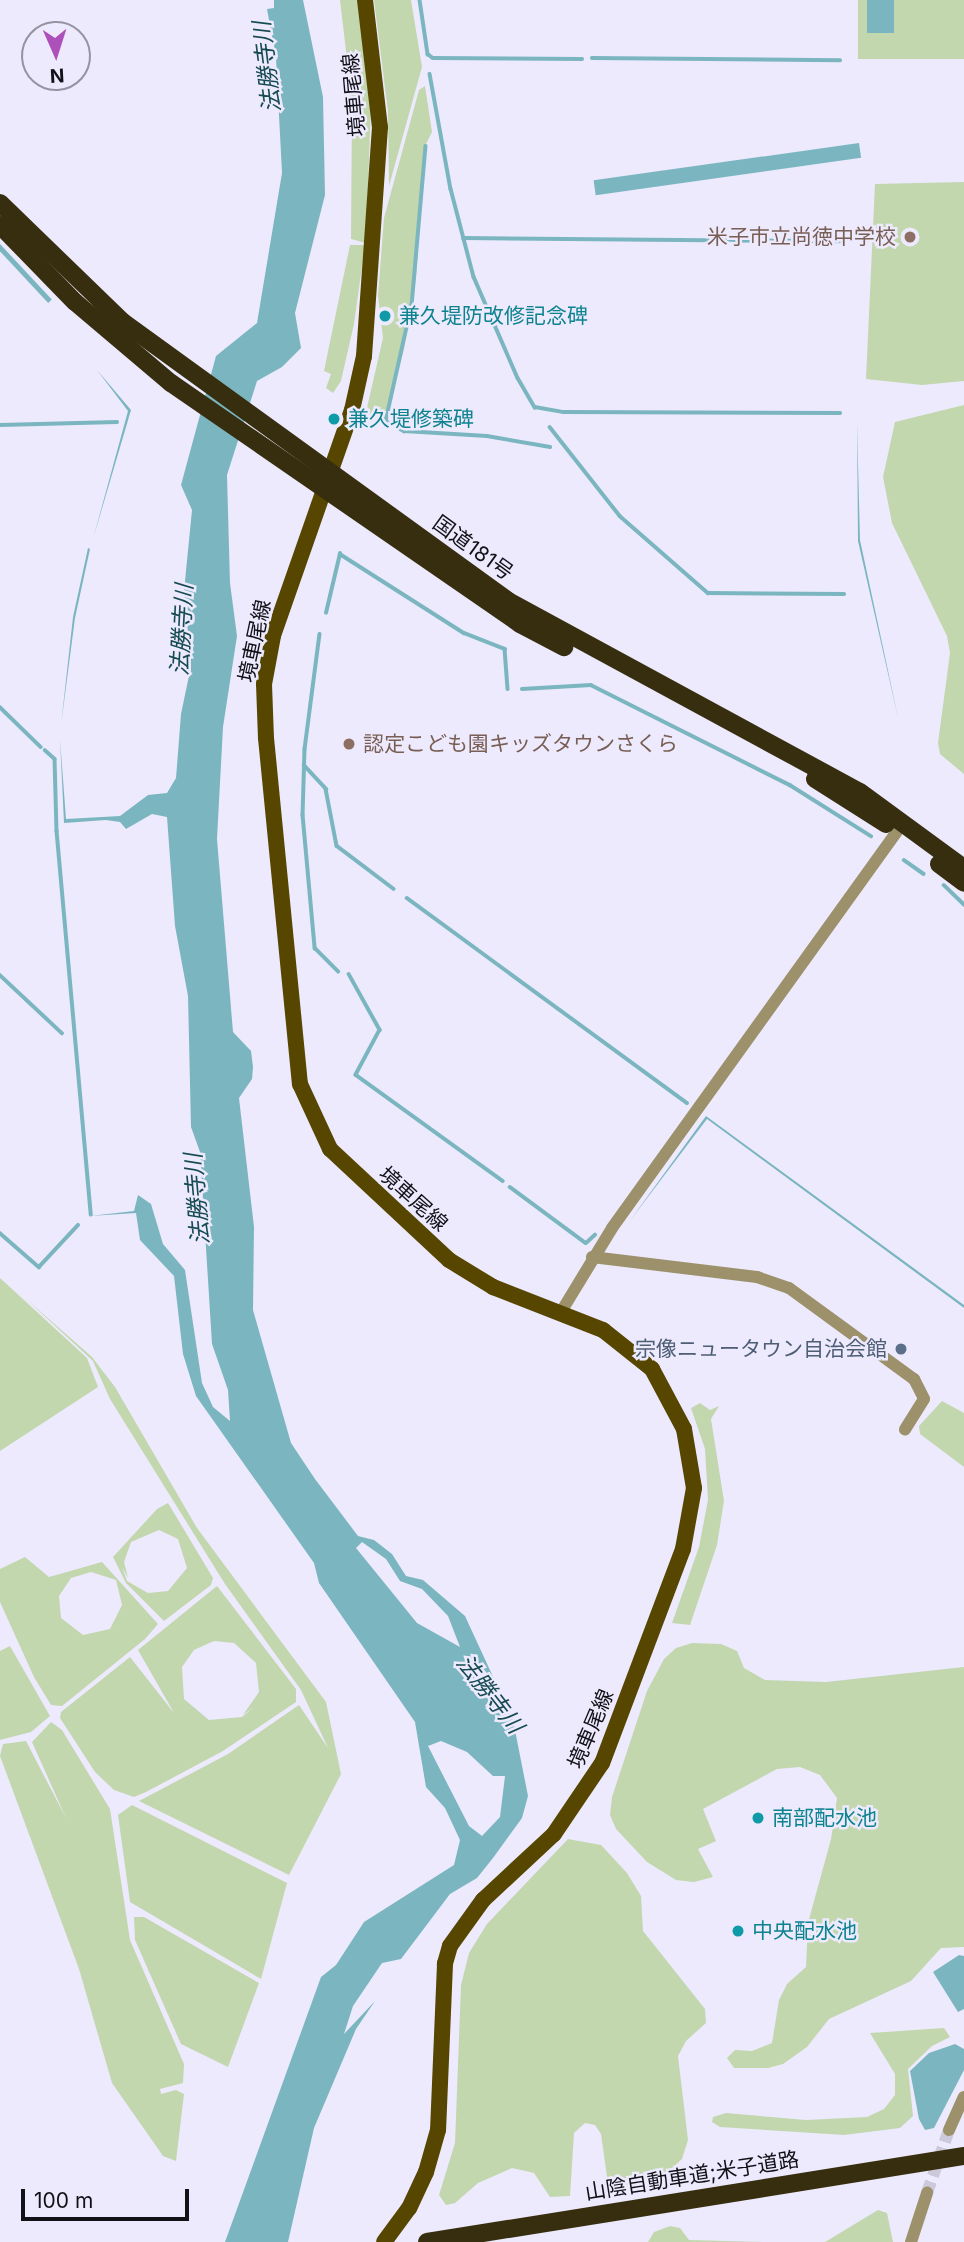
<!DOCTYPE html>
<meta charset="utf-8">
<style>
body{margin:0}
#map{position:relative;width:964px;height:2242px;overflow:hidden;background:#edeafd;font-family:Inter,"Noto Sans JP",sans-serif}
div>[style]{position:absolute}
.green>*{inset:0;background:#c2d7ae;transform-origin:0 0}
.water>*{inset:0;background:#7bb6c0;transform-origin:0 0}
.stream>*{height:3.5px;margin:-1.75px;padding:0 1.75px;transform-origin:1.75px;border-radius:1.75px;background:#7bb6c0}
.minor-tunnel>*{height:12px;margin-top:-6px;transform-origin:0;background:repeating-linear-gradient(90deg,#ccc9db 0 12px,transparent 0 18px)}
.minor>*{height:12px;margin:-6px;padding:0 6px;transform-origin:6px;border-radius:6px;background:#9c916b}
.major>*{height:16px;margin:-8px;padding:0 8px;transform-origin:8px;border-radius:8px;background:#574600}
.highway>*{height:18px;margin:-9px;padding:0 9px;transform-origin:9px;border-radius:9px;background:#372e0f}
.dots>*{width:19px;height:19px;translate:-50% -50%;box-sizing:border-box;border:4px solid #edeafd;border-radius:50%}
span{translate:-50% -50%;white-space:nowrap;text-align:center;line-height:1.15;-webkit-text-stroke:5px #edeafd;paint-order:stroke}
.street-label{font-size:21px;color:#121118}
.education-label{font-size:21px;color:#785e54}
.right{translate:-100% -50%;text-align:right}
.left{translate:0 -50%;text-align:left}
.culture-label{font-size:21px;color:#0d838f}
.service-label{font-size:21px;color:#4e5e75}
.water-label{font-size:23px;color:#174b53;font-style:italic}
.north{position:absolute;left:21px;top:21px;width:70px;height:70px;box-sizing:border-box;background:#edeafd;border:2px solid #9593a1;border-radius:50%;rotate:177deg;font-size:19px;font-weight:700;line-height:28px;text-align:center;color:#121118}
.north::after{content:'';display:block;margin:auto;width:24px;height:32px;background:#ae50ba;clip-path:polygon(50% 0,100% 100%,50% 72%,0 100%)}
.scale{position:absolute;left:21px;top:2189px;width:168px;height:32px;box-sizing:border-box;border:4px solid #121118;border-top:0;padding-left:9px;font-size:21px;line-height:24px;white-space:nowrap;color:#121118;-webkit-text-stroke:5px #edeafd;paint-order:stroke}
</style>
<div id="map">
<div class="green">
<div style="clip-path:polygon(340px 0,357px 0,371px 103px,366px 243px,351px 239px,352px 102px)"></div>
<div style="clip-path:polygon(374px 0,411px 0,422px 67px,389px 186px,388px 112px)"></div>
<div style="left:858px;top:0;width:106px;height:59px"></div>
<div style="clip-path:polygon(425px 86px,432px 132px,425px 146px,416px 278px,404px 349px,385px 421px,366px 412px,383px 338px,378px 296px,384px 218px,419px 90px)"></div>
<div style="clip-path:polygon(964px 182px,964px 381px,922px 385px,866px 379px,875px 184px)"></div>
<div style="clip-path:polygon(350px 245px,365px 245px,354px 324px,341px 381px,333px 393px,326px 388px,331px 374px,324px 371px)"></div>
<div style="clip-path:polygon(964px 405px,964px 774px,940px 754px,938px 743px,950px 653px,947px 636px,892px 523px,883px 477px,895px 422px)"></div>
<div style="clip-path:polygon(0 1278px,87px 1358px,98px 1387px,0 1451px)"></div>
<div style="clip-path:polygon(25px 1298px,92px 1357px,115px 1387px,197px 1528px,326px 1702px,341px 1774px,289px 1875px,139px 1801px,228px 1754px,299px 1705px,328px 1748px,301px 1690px,225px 1584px,110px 1399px,93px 1361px)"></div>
<div style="clip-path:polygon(942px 1401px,964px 1413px,964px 1467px,920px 1434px,919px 1426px)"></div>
<div style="clip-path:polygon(700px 1403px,710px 1410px,719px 1406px,711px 1419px,724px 1501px,717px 1545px,690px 1625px,672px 1623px,699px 1547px,708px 1500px,705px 1449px,691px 1408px)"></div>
<div style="clip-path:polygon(evenodd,168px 1503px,213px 1578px,211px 1585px,164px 1621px,126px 1583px,113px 1557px,157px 1509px,168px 1503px,159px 1530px,178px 1539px,187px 1568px,168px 1591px,148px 1593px,127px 1581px,122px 1567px,128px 1578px,124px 1562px,131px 1542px,159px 1530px)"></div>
<div style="clip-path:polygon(evenodd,25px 1557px,49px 1577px,102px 1562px,158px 1624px,145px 1639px,62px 1706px,51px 1705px,34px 1677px,0 1602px,0 1569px,25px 1557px,91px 1572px,116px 1580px,122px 1605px,110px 1629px,83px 1635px,61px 1618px,59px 1596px,71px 1578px,91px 1572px)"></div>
<div style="clip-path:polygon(evenodd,217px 1586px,296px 1689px,296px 1702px,223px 1751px,146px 1792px,134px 1797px,114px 1790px,95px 1772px,60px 1718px,61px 1712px,130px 1657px,174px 1713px,138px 1650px,217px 1586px,214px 1641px,234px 1643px,256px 1663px,259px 1692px,243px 1715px,254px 1707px,242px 1717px,209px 1720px,184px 1699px,182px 1667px,194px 1650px,214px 1641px)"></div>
<div style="clip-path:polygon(692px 1643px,721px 1644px,737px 1651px,744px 1668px,765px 1680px,826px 1682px,964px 1667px,964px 1947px,941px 1948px,911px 1981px,829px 2019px,807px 2047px,783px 2064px,768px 2068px,734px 2068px,727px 2058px,735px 2050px,752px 2051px,772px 2043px,779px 2000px,787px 1984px,806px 1967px,808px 1923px,831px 1839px,837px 1798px,820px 1775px,800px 1767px,777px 1769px,703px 1809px,716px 1841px,698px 1849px,713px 1877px,694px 1882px,676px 1880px,647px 1862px,616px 1829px,610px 1815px,612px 1797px,647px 1691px,664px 1659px,676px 1648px)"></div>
<div style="clip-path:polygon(10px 1646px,50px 1716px,31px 1732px,0 1740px,0 1651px)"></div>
<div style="clip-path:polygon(51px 1722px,62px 1730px,110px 1809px,130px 1940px,184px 2064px,183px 2083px,160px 2089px,161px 2094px,176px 2090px,184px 2094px,176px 2161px,163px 2156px,112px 2083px,79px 1969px,0 1756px,3px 1744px,26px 1741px,66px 1818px,32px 1742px)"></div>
<div style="clip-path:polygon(132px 1805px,287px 1883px,261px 1979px,130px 1902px,118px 1815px)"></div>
<div style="clip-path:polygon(568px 1839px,601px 1845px,627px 1873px,641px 1896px,643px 1931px,705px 2009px,706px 2023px,686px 2041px,678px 2056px,688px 2140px,682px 2159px,670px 2170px,617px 2188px,608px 2184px,601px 2134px,595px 2125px,585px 2123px,574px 2133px,570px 2196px,550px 2197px,534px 2173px,512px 2168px,478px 2183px,455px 2203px,446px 2205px,439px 2195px,455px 2143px,461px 1985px,469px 1953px,487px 1924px)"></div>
<div style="clip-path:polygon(134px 1917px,144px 1917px,259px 1983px,228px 2067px,181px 2044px,135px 1940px)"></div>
<div style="clip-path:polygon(944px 2028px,950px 2037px,932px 2046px,908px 2069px,913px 2116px,900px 2128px,844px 2135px,720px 2127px,712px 2122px,713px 2117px,726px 2113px,806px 2120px,867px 2117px,884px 2109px,895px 2095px,895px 2074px,870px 2033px)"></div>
<div style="clip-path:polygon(878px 2210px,887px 2213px,893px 2242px,825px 2242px)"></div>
<div style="clip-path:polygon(670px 2226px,680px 2228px,689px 2240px,763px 2242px,648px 2242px,654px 2232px)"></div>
</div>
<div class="water">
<div style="clip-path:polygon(evenodd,274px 0,303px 0,323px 97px,325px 195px,295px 313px,301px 348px,282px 367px,257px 381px,227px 475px,230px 583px,237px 636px,223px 727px,217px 839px,233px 1032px,251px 1051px,253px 1067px,252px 1079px,239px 1098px,254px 1227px,253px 1310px,291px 1443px,315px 1479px,358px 1536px,374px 1540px,392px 1554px,406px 1576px,423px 1580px,465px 1616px,513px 1720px,528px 1796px,522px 1818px,493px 1858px,477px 1878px,450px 1894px,401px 1959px,382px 1963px,353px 2006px,344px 2034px,375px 2001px,356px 2029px,314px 2128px,288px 2242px,225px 2242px,321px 1977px,336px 1965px,364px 1922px,454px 1865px,460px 1840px,445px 1808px,426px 1787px,415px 1722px,319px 1583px,314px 1563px,196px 1396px,183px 1354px,174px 1276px,140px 1240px,136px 1213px,90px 1216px,134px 1211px,138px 1195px,151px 1204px,163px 1244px,185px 1270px,202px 1383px,213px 1407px,230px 1421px,228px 1390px,212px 1344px,200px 1152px,191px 1127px,188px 996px,175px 926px,167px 817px,152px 814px,126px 829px,120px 822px,106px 820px,64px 823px,60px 739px,66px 819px,120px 816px,148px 795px,167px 793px,176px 778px,181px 714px,191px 666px,184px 591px,192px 510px,181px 485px,216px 356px,257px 323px,282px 173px,276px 58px,267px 9px,274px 8px,274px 0,362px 1542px,386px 1559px,400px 1581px,422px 1589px,448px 1616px,460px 1647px,417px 1623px,356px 1548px,362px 1542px,274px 0,441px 1741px,467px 1752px,493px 1776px,505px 1776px,500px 1817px,482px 1836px,469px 1826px,428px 1746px,441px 1741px)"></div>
<div style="left:867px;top:0;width:27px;height:33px"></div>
<div style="left:859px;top:143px;width:15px;height:268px;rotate:82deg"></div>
<div style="left:0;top:244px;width:76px;height:5px;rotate:47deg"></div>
<div style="clip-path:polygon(97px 370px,131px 410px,93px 539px,128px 411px)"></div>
<div style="clip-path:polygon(857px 423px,860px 540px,899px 722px,858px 541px)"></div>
<div style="clip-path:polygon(88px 548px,90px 549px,75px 618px,61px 725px,73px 617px)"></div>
<div style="clip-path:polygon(706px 1116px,964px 1305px,964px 1308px,707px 1119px,629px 1222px)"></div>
<div style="clip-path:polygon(959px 1955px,964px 1956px,964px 2009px,958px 2012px,933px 1972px)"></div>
<div style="clip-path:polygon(955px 2044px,964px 2049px,964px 2070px,934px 2128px,925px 2130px,919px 2119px,910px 2071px,929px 2053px)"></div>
</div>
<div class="stream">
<div style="left:420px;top:0;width:55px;rotate:81.6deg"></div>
<div style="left:428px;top:54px;width:6px;rotate:39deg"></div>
<div style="left:433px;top:58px;width:149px;rotate:0.4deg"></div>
<div style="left:592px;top:58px;width:248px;rotate:0.5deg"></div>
<div style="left:430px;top:74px;width:117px;rotate:79.7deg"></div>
<div style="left:451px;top:189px;width:91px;rotate:75.4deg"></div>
<div style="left:474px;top:277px;width:110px;rotate:66.5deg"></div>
<div style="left:518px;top:378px;width:34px;rotate:60deg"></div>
<div style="left:535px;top:407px;width:29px;rotate:10deg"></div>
<div style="left:564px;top:412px;width:276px;rotate:0.2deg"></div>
<div style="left:426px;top:146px;width:160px;rotate:95deg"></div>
<div style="left:412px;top:305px;width:119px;rotate:102.6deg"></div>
<div style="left:386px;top:421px;width:21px;rotate:29deg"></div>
<div style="left:404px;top:431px;width:83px;rotate:3.4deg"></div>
<div style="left:487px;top:436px;width:64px;rotate:9.9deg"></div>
<div style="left:463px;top:238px;width:381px;rotate:0.5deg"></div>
<div style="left:0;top:425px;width:117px;rotate:-1.5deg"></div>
<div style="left:550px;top:427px;width:113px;rotate:51.8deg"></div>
<div style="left:620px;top:516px;width:117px;rotate:41.2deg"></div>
<div style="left:708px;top:593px;width:136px;rotate:0.4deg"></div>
<div style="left:326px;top:613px;width:61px;rotate:-76.7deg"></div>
<div style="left:340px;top:554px;width:147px;rotate:32.5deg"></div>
<div style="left:464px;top:633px;width:44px;rotate:21.3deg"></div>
<div style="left:505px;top:649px;width:40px;rotate:85.7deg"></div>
<div style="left:320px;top:634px;width:116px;rotate:97.4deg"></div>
<div style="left:305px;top:749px;width:66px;rotate:91.7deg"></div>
<div style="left:303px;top:815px;width:134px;rotate:84.8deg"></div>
<div style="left:315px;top:948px;width:33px;rotate:45deg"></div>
<div style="left:522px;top:689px;width:69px;rotate:-3.3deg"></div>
<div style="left:591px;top:685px;width:223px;rotate:26.7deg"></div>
<div style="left:790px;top:785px;width:96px;rotate:32.2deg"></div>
<div style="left:0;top:707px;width:57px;rotate:44.3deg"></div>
<div style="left:45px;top:750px;width:13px;rotate:42deg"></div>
<div style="left:55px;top:759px;width:72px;rotate:88.4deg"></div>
<div style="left:57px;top:831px;width:385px;rotate:84.9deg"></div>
<div style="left:304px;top:765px;width:33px;rotate:47deg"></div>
<div style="left:326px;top:789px;width:58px;rotate:79.1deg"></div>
<div style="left:337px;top:846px;width:71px;rotate:37deg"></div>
<div style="left:904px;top:860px;width:24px;rotate:35deg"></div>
<div style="left:944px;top:885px;width:28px;rotate:44deg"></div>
<div style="left:407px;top:898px;width:347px;rotate:36.2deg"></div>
<div style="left:349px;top:974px;width:64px;rotate:61deg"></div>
<div style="left:380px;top:1030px;width:51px;rotate:118.1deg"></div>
<div style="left:356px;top:1075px;width:181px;rotate:35.8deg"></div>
<div style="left:0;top:975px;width:85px;rotate:43.1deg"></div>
<div style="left:510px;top:1187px;width:94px;rotate:36.4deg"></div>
<div style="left:586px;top:1243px;width:12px;rotate:-42deg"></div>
<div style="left:0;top:1233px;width:52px;rotate:41.1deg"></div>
<div style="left:39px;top:1267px;width:57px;rotate:-47.1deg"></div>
</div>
<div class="minor-tunnel">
<div style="left:927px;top:2193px;width:67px;rotate:-70.8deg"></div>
</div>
<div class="minor">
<div style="left:592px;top:1257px;width:166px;rotate:6.9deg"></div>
<div style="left:757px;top:1277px;width:34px;rotate:19deg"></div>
<div style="left:789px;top:1288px;width:155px;rotate:36.1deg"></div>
<div style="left:914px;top:1379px;width:22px;rotate:63deg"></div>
<div style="left:924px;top:1399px;width:36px;rotate:122deg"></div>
<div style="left:561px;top:1312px;width:98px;rotate:-58.7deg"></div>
<div style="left:612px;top:1228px;width:488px;rotate:-54.3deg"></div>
<div style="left:949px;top:2130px;width:36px;rotate:-66deg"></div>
<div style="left:911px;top:2242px;width:52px;rotate:-71.9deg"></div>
</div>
<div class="major">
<div style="left:365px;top:0;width:128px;rotate:83.3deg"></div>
<div style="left:380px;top:127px;width:230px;rotate:94deg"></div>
<div style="left:364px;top:356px;width:55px;rotate:102.5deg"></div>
<div style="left:352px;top:410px;width:239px;rotate:109.3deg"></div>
<div style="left:273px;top:636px;width:49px;rotate:100.6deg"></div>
<div style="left:264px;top:684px;width:54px;rotate:87.9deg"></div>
<div style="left:266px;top:738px;width:348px;rotate:84.4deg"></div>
<div style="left:300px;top:1084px;width:72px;rotate:65.2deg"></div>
<div style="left:330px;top:1149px;width:163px;rotate:43deg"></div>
<div style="left:449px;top:1260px;width:52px;rotate:31.5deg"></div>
<div style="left:493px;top:1287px;width:118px;rotate:21.4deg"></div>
<div style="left:603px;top:1330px;width:63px;rotate:38.5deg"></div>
<div style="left:652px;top:1369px;width:68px;rotate:61.9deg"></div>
<div style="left:684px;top:1429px;width:60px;rotate:80.4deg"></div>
<div style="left:694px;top:1488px;width:62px;rotate:100.2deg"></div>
<div style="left:683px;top:1549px;width:229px;rotate:110.7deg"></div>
<div style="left:602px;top:1763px;width:86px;rotate:124.1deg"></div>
<div style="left:554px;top:1834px;width:97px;rotate:137.1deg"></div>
<div style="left:483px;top:1900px;width:57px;rotate:125.7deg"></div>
<div style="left:450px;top:1946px;width:19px;rotate:106deg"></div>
<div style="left:445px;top:1964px;width:166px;rotate:92.4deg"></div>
<div style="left:438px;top:2130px;width:44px;rotate:105.9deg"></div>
<div style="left:426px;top:2172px;width:40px;rotate:115deg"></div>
<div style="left:409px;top:2208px;width:42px;rotate:126.3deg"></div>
</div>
<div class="highway">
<div style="left:0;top:203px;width:171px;rotate:44.1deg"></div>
<div style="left:123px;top:322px;width:475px;rotate:35.9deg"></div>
<div style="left:508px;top:601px;width:400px;rotate:28.5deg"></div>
<div style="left:860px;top:792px;width:129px;rotate:36.2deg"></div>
<div style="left:0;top:225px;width:107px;rotate:45.8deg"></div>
<div style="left:75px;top:302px;width:126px;rotate:40.2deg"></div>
<div style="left:171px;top:383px;width:424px;rotate:34.6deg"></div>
<div style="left:520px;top:624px;width:50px;rotate:27.6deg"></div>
<div style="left:815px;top:779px;width:84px;rotate:32.4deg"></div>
<div style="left:939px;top:864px;width:31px;rotate:37deg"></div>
<div style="left:427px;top:2242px;width:544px;rotate:-9.1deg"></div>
</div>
<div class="dots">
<div style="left:910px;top:237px;background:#8d6e63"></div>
<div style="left:385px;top:316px;background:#0f9aa8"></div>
<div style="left:334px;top:419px;background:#0f9aa8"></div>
<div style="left:349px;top:744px;background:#8d6e63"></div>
<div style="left:901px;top:1349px;background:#5c6f8a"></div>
<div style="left:758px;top:1818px;background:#0f9aa8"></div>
<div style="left:738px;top:1931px;background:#0f9aa8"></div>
</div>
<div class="street-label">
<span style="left:354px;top:95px;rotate:-95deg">境車尾線</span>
<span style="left:473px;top:548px;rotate:36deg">国道181号</span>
<span style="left:255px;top:641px;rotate:-78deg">境車尾線</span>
<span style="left:413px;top:1199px;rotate:42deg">境車尾線</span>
<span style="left:591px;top:1729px;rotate:-67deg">境車尾線</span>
<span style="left:692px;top:2176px;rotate:-9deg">山陰自動車道;米子道路</span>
</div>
<div class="education-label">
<span class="right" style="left:896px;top:237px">米子市立尚徳中学校</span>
<span class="left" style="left:363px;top:744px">認定こども園キッズタウンさくら</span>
</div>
<div class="culture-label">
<span class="left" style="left:399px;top:316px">兼久堤防改修記念碑</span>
<span class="left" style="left:348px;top:419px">兼久堤修築碑</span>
<span class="left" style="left:772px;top:1818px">南部配水池</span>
<span class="left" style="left:752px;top:1931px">中央配水池</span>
</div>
<div class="service-label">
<span class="right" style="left:887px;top:1349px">宗像ニュータウン自治会館</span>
</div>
<div class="water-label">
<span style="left:267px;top:67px;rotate:-97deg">法勝寺川</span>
<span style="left:182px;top:630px;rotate:-87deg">法勝寺川</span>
<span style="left:197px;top:1199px;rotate:-95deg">法勝寺川</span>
<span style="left:490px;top:1694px;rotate:52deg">法勝寺川</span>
</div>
<div class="north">N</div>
<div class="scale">100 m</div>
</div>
